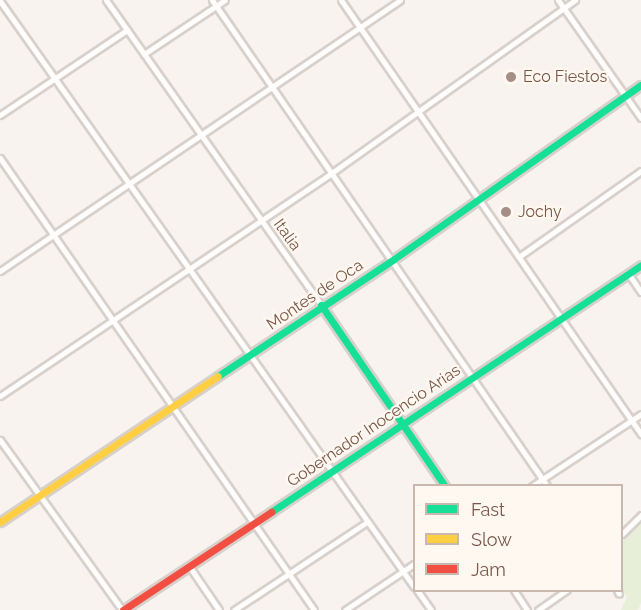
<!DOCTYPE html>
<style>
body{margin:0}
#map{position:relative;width:641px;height:610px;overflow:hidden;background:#f8f3ee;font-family:Raleway,sans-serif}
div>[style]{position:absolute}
.green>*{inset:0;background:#e7efd8}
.roads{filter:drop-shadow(2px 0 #d8d0cb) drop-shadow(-2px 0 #d8d0cb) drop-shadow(0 2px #d8d0cb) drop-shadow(0 -2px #d8d0cb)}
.street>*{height:5px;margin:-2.5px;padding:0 2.5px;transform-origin:2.5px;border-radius:2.5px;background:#fefdfc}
.fast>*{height:7px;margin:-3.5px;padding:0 3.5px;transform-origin:3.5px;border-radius:3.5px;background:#16e098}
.slow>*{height:7px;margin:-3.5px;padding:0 3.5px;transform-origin:3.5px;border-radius:3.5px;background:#ffcf43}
.jam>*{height:7px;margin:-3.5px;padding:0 3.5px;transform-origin:3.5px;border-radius:3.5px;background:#f24e42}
.dots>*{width:16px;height:16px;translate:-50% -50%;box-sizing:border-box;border:3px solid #fff8f0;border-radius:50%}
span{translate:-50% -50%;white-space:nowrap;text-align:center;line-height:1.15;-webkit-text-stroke:4.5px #fff8f0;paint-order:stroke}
.poi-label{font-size:16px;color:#79584b}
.left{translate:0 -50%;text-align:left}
.street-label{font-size:16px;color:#79584b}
.legend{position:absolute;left:413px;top:484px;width:210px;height:108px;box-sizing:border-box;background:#fff8f0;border:2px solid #c9b8ae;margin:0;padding:8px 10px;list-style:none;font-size:18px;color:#79584b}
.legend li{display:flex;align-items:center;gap:12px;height:30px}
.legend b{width:30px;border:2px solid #c9b8ae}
</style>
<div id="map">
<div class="green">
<div style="clip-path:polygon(641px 521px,641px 603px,638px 610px,621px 610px,627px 597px,622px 589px,622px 541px)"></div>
</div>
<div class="roads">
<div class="street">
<div style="left:106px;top:0;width:373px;rotate:54.8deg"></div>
<div style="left:212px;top:0;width:590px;rotate:55.42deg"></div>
<div style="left:341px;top:0;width:528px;rotate:55.35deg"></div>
<div style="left:558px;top:0;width:144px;rotate:54.9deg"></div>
<div style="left:0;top:1px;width:717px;rotate:54.76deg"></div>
<div style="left:144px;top:54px;width:97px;rotate:-33.7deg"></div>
<div style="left:0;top:115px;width:153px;rotate:-33.8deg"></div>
<div style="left:0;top:158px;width:550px;rotate:55.21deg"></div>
<div style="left:520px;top:256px;width:148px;rotate:-35.1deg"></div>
<div style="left:0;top:271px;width:483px;rotate:-34.1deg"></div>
<div style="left:628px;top:273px;width:23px;rotate:56deg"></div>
<div style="left:0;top:396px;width:401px;rotate:-33.9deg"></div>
<div style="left:333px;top:172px;width:297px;rotate:-35.4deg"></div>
<div style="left:0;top:440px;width:209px;rotate:54.3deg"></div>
<div style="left:532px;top:486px;width:131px;rotate:-33.4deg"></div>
<div style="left:622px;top:534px;width:27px;rotate:-45deg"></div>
<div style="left:189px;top:566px;width:53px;rotate:55.7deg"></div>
<div style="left:417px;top:590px;width:24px;rotate:55deg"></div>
<div style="left:514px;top:590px;width:24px;rotate:57deg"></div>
<div style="left:617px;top:590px;width:4px;rotate:63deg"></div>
<div style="left:234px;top:610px;width:159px;rotate:-33.5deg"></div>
<div style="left:345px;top:610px;width:83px;rotate:-33.7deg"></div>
<div style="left:538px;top:610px;width:35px;rotate:-35deg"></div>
</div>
<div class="fast">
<div style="left:321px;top:305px;width:219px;rotate:55.6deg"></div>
<div style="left:218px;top:376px;width:211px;rotate:-33.6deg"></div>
<div style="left:394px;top:259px;width:302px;rotate:-35.2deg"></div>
<div style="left:271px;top:512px;width:445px;rotate:-33.7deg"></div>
</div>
<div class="slow">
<div style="left:0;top:522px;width:262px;rotate:-33.8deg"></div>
</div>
<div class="jam">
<div style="left:123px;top:610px;width:178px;rotate:-33.5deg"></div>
</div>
</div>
<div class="dots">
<div style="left:511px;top:77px;background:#a58e84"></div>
<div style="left:506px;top:212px;background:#a58e84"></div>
</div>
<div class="poi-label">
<span class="left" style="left:523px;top:77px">Eco Fiestos</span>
<span class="left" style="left:518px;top:212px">Jochy</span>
</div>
<div class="street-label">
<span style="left:287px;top:235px;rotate:54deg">Italia</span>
<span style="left:315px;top:295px;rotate:-34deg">Montes de Oca</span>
<span style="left:374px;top:426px;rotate:-34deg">Gobernador Inocencio Arias</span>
</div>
<ul class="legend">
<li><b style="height:8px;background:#16e098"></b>Fast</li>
<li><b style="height:8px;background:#ffcf43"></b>Slow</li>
<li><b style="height:8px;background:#f24e42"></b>Jam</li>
</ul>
</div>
